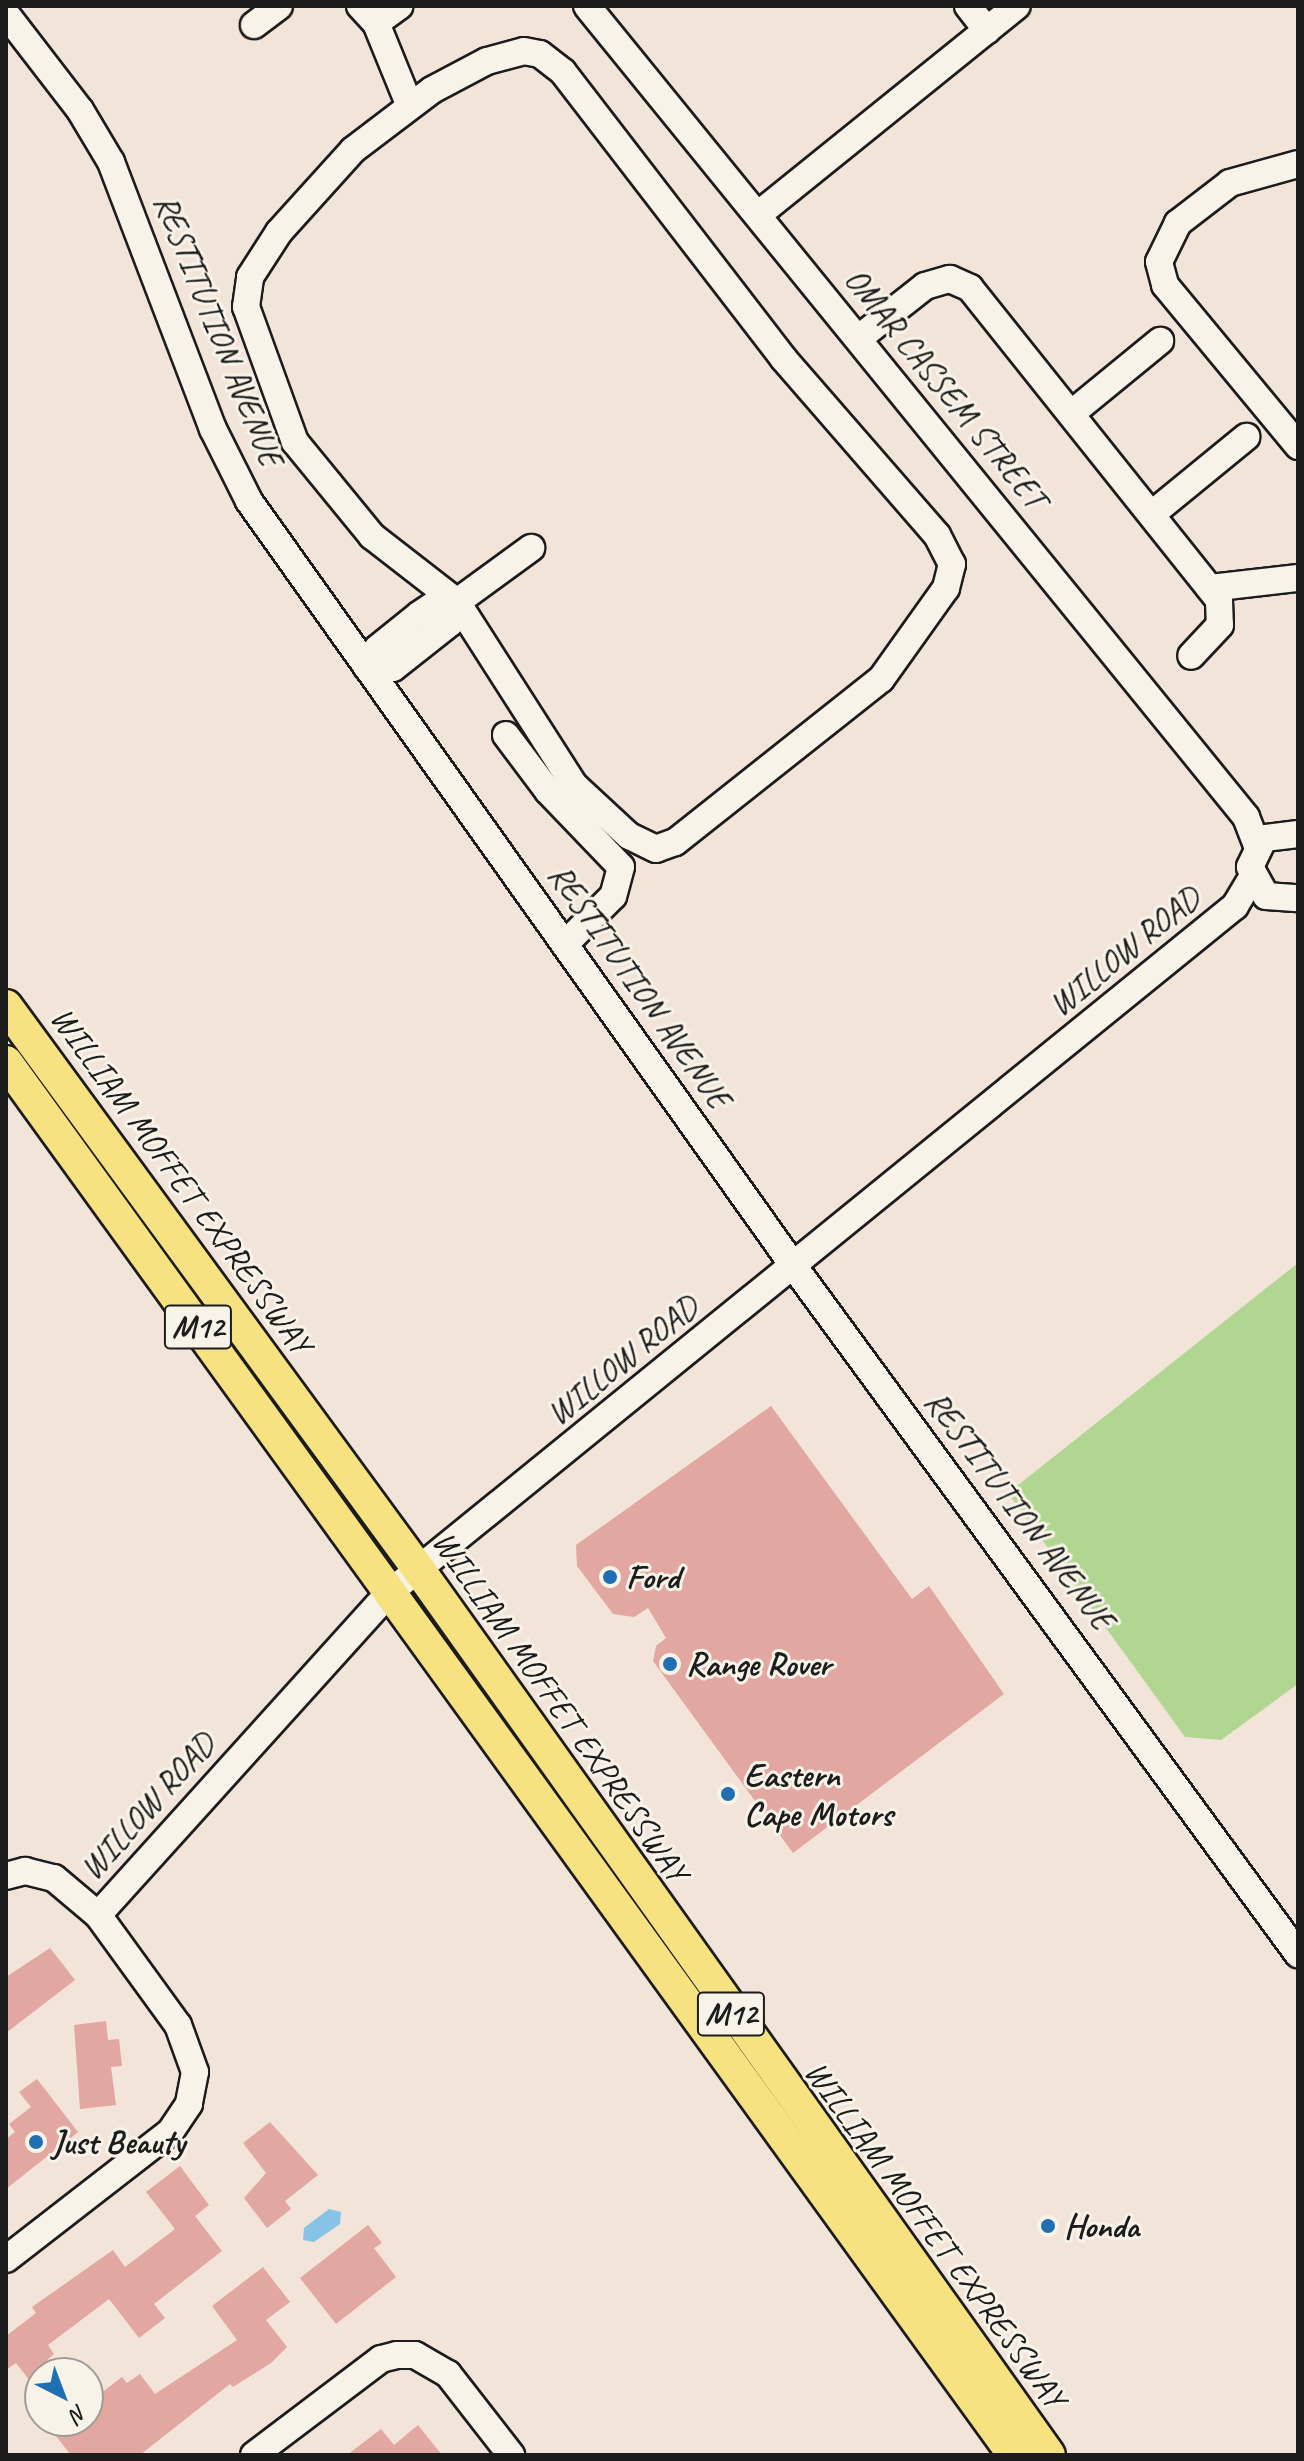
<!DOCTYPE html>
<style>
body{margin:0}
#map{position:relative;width:1304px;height:2461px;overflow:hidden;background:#f3e4da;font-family:Caveat,sans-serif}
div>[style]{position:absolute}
.green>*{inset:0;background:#b1d692}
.water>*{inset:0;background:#86c3e6}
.building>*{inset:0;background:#e1a7a0}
.roads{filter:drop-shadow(2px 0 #1c1c1c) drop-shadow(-2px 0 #1c1c1c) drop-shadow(0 2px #1c1c1c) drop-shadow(0 -2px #1c1c1c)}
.minor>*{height:26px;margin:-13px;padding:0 13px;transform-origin:13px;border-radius:13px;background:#f7f3e8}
.major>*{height:32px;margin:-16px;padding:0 16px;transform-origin:16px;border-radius:16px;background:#f7e281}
.dots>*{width:22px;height:22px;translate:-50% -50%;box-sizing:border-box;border:4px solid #f7f3e8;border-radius:50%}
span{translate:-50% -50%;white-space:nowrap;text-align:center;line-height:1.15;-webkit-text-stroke:6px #f7f3e8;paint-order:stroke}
.shield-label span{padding:2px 6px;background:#f7f3e8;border:2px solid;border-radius:6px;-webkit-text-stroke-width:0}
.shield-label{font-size:32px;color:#1c1c1c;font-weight:700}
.street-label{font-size:34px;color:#1c1c1c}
.poi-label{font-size:34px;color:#1c1c1c;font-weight:700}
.left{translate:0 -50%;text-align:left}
.frame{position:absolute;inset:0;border:8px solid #1c1c1c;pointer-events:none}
.north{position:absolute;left:24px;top:2357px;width:80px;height:80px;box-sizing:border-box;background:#f7f3e8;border:2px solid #9f9d96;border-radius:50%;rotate:138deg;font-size:22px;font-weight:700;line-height:32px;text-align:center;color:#1c1c1c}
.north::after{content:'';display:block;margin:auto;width:28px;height:36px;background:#1f6fb2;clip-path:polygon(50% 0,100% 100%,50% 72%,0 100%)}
</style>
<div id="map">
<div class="green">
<div style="clip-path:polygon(1298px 1263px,1298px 1684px,1221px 1740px,1185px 1737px,1008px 1493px)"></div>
</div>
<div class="water">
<div style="clip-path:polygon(329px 2209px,341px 2212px,340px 2224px,314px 2242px,303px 2240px,304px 2228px)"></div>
</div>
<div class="building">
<div style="clip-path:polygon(771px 1406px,912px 1599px,929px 1586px,1004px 1694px,793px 1853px,653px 1661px,656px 1646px,666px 1638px,648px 1608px,634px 1617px,613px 1614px,577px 1566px,576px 1545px)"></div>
<div style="clip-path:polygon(50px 1948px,75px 1980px,6px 2033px,6px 1977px)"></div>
<div style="clip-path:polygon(106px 2021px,108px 2040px,119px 2039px,122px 2066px,111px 2067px,116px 2105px,80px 2109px,74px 2025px)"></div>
<div style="clip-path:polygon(37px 2079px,78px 2132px,6px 2189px,6px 2139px,15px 2132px,9px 2124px,31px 2107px,19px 2092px)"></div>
<div style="clip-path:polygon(270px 2122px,318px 2175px,285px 2201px,291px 2209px,267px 2228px,244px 2198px,266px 2173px,243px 2143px)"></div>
<div style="clip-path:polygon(180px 2166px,209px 2205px,195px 2216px,222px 2251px,154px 2304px,165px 2318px,139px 2338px,109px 2299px,48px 2345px,54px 2354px,47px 2360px,57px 2373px,40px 2373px,40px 2394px,16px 2363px,6px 2370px,6px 2336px,36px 2313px,32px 2307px,113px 2250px,125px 2267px,175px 2229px,146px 2192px)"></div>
<div style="clip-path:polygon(368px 2225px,382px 2243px,374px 2248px,396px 2277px,336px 2324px,300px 2278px)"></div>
<div style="clip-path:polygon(263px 2267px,290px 2302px,266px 2320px,287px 2347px,271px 2363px,233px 2387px,230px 2384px,140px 2455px,71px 2455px,55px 2435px,73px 2421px,88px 2421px,88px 2403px,122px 2377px,127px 2383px,140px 2374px,155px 2394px,237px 2340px,212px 2306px)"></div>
<div style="clip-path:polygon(418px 2425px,442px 2455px,347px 2455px,381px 2429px,394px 2445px)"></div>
</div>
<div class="roads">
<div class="minor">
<div style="left:360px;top:6px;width:23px;rotate:47deg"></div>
<div style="left:376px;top:23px;width:87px;rotate:67.8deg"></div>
<div style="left:587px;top:6px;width:1045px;rotate:50.9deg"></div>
<div style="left:1246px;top:817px;width:31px;rotate:69deg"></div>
<div style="left:968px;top:6px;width:31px;rotate:52deg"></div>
<div style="left:6px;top:14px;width:121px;rotate:52.4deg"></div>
<div style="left:80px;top:110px;width:61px;rotate:59.2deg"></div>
<div style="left:111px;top:162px;width:286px;rotate:69.1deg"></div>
<div style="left:213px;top:429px;width:80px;rotate:63.4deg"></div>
<div style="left:249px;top:501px;width:941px;rotate:54.55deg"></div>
<div style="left:795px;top:1268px;width:851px;rotate:53.75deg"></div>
<div style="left:376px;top:23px;width:29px;rotate:-36deg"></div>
<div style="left:254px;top:25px;width:31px;rotate:-37deg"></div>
<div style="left:524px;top:51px;width:16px;rotate:11deg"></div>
<div style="left:540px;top:54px;width:29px;rotate:38deg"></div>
<div style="left:563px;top:72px;width:361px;rotate:52.4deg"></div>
<div style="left:783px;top:358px;width:235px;rotate:49deg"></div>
<div style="left:937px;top:535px;width:33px;rotate:63deg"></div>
<div style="left:952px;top:564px;width:25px;rotate:104deg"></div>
<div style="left:946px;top:588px;width:112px;rotate:125.5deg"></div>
<div style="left:881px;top:679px;width:263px;rotate:141.6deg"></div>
<div style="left:675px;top:842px;width:20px;rotate:160deg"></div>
<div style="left:656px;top:849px;width:30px;rotate:-154deg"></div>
<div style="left:629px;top:836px;width:75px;rotate:-137.2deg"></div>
<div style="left:574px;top:785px;width:217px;rotate:-122.6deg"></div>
<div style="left:457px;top:602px;width:108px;rotate:-142.2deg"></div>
<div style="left:372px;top:536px;width:122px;rotate:-129.3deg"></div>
<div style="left:295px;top:442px;width:144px;rotate:-109.9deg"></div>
<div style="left:246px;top:307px;width:30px;rotate:-82deg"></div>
<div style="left:250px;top:277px;width:54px;rotate:-57.2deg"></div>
<div style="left:279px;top:232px;width:110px;rotate:-47.9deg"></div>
<div style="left:353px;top:150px;width:99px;rotate:-37.2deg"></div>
<div style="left:432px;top:90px;width:62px;rotate:-27.8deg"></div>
<div style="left:487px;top:61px;width:38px;rotate:-15deg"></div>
<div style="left:1298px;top:164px;width:71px;rotate:164.4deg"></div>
<div style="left:1230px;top:183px;width:66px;rotate:142.4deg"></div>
<div style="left:1178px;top:223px;width:43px;rotate:116deg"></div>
<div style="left:1159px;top:262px;width:24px;rotate:75deg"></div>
<div style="left:1165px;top:285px;width:209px;rotate:50.4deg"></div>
<div style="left:759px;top:214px;width:331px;rotate:-38.9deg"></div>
<div style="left:859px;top:338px;width:84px;rotate:-38.2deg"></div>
<div style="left:925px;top:286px;width:26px;rotate:-16deg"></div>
<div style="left:950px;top:279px;width:22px;rotate:24deg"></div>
<div style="left:970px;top:288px;width:399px;rotate:51.4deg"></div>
<div style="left:1219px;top:600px;width:25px;rotate:88deg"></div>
<div style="left:1220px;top:625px;width:42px;rotate:133.1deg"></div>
<div style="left:1072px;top:413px;width:114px;rotate:-39.3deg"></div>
<div style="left:1152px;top:514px;width:122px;rotate:-39.3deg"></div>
<div style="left:1210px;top:588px;width:89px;rotate:-6.5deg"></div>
<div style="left:457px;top:602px;width:19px;rotate:180deg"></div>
<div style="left:438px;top:602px;width:23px;rotate:146deg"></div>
<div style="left:419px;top:615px;width:53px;rotate:141.2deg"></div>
<div style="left:378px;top:648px;width:22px;rotate:120deg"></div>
<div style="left:367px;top:667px;width:26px;rotate:2deg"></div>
<div style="left:393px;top:668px;width:73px;rotate:-38.3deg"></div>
<div style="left:450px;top:623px;width:22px;rotate:-72deg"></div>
<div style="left:457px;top:602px;width:92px;rotate:-36.1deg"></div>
<div style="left:506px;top:735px;width:70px;rotate:53.1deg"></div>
<div style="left:548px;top:791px;width:105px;rotate:46.2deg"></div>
<div style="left:621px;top:867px;width:30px;rotate:105deg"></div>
<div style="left:613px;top:896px;width:65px;rotate:135deg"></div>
<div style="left:1298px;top:834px;width:34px;rotate:173deg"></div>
<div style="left:1264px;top:838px;width:32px;rotate:116deg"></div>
<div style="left:1250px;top:867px;width:33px;rotate:61deg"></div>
<div style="left:1266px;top:896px;width:32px;rotate:4deg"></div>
<div style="left:6px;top:1876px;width:20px;rotate:-15deg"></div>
<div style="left:25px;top:1871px;width:30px;rotate:14deg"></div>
<div style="left:54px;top:1878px;width:57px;rotate:40.1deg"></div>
<div style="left:98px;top:1915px;width:136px;rotate:54deg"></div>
<div style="left:178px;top:2025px;width:50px;rotate:70.1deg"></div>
<div style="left:195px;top:2072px;width:33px;rotate:101deg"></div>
<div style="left:189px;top:2104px;width:34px;rotate:124deg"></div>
<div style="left:170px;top:2132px;width:207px;rotate:142.2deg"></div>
<div style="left:98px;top:1915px;width:434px;rotate:-47.9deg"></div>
<div style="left:389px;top:1593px;width:1090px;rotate:-39.08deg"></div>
<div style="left:1235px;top:906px;width:33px;rotate:-59deg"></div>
<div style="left:254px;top:2455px;width:159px;rotate:-37.1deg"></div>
<div style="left:381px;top:2359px;width:16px;rotate:-14deg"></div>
<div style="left:397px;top:2355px;width:18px"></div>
<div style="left:415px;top:2355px;width:38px;rotate:30deg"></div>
<div style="left:448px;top:2374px;width:103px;rotate:52.1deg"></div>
</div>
<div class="major">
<div style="left:6px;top:1006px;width:699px;rotate:53.79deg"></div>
<div style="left:419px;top:1570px;width:1086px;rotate:54.55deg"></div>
<div style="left:6px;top:1062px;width:1719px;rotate:54.11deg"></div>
</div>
</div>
<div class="dots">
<div style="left:610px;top:1577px;background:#1f6fb2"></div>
<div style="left:670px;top:1664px;background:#1f6fb2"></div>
<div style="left:728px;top:1794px;background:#1f6fb2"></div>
<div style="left:36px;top:2142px;background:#1f6fb2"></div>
<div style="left:1048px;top:2226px;background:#1f6fb2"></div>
</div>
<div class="shield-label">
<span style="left:198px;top:1327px">M12</span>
<span style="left:731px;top:2014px">M12</span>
</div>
<div class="street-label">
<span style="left:219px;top:330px;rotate:68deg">RESTITUTION AVENUE</span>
<span style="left:946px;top:388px;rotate:51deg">OMAR CASSEM STREET</span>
<span style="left:1124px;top:951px;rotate:-39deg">WILLOW ROAD</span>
<span style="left:640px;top:986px;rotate:55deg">RESTITUTION AVENUE</span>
<span style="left:182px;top:1180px;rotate:54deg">WILLIAM MOFFET EXPRESSWAY</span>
<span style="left:622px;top:1360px;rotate:-39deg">WILLOW ROAD</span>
<span style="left:1020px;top:1510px;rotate:53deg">RESTITUTION AVENUE</span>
<span style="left:561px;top:1706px;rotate:55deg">WILLIAM MOFFET EXPRESSWAY</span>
<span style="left:147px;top:1806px;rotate:-48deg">WILLOW ROAD</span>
<span style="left:936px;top:2234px;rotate:54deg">WILLIAM MOFFET EXPRESSWAY</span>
</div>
<div class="poi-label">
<span class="left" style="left:626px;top:1577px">Ford</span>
<span class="left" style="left:686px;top:1664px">Range Rover</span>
<span class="left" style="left:744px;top:1794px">Eastern<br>Cape Motors</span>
<span class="left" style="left:52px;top:2142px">Just Beauty</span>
<span class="left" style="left:1064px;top:2226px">Honda</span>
</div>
<div class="frame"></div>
<div class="north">N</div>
</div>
